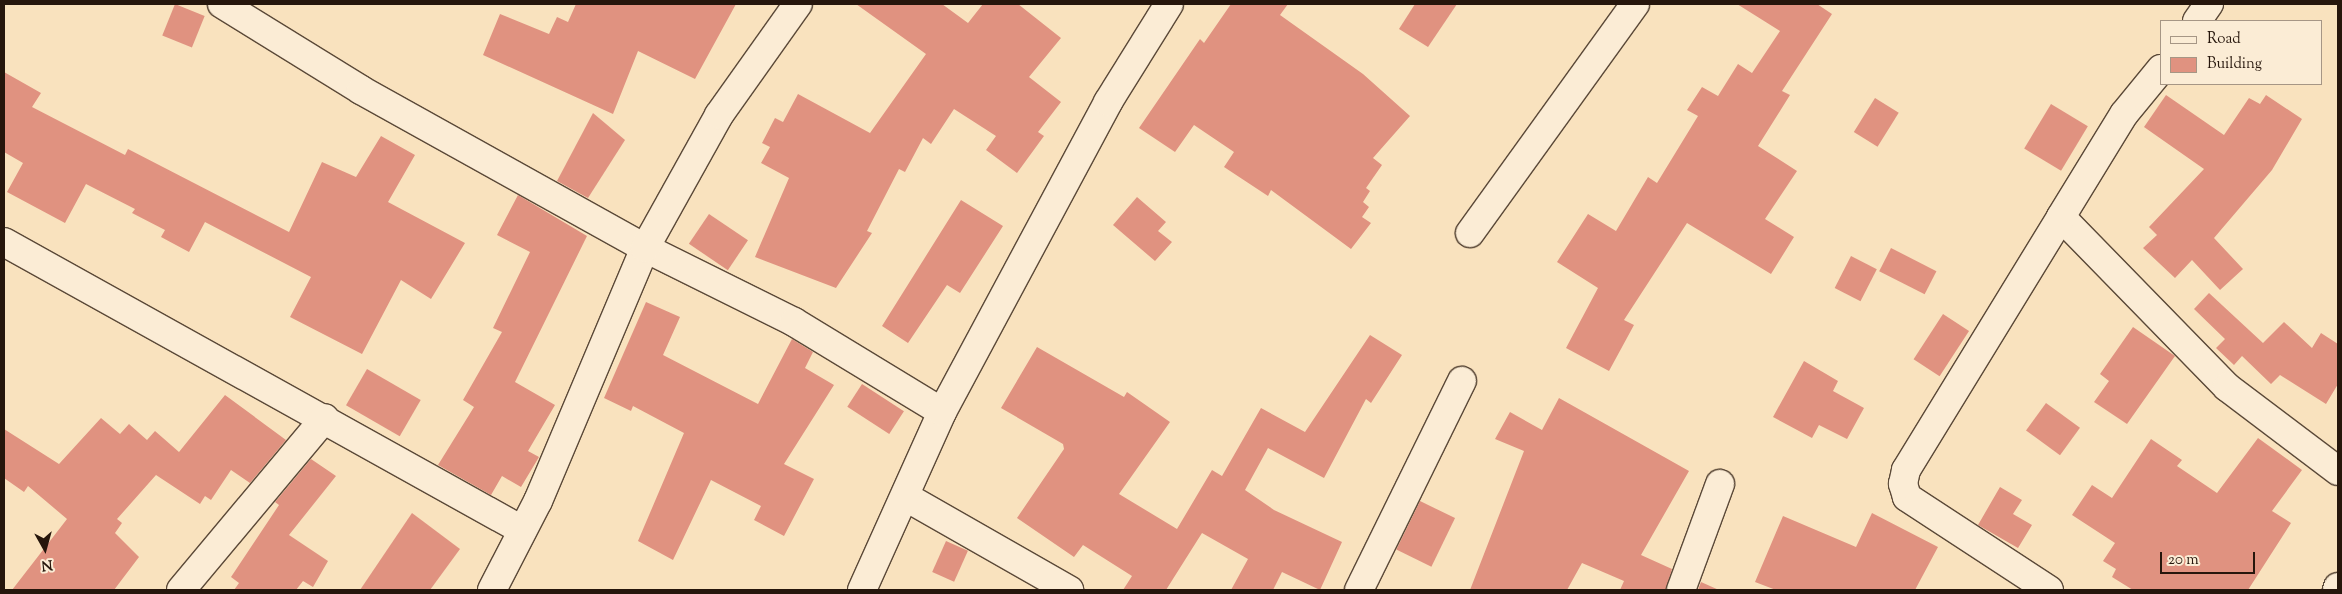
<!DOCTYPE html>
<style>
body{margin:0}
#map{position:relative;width:2342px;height:594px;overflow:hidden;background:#f9e2be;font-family:"Sorts Mill Goudy",serif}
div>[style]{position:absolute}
.building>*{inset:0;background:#e09280;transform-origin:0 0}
.roads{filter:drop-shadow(1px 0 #5b4938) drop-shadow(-1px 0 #5b4938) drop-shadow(0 1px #5b4938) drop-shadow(0 -1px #5b4938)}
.street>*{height:28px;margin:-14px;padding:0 14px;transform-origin:14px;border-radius:14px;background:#fbecd5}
span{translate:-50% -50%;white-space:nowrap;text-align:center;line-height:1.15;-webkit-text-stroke:4.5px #fbecd5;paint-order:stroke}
.frame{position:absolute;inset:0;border:5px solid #26160c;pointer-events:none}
.legend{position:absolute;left:2160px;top:20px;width:162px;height:65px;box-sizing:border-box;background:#fbecd5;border:1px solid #a69685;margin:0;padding:6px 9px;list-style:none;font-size:15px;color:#26160c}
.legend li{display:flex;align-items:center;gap:10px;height:25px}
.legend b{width:25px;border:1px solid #a69685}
.north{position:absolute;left:20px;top:524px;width:50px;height:50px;-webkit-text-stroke:4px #fbecd5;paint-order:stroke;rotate:173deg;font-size:14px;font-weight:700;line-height:20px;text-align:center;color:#26160c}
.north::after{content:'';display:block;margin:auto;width:18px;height:22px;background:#26160c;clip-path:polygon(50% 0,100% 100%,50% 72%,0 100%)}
.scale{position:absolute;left:2160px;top:552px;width:95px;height:22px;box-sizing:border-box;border:2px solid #26160c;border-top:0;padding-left:6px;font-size:15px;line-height:18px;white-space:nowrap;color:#26160c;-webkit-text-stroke:4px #fbecd5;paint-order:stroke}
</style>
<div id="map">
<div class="building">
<div style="left:175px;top:4px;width:32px;height:34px;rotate:22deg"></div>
<div style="clip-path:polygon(576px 4px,736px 4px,695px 79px,638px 51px,613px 114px,483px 55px,500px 14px,549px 34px,557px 17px,568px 22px)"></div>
<div style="clip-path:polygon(856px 4px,942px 4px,968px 23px,983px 4px,1018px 4px,1061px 38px,1029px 77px,1061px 102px,1038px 132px,1044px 136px,1017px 173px,986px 150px,996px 136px,954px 109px,931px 144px,923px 138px,905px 172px,899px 169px,867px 231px,872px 233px,836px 288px,755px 257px,789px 178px,761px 163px,770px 147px,762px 143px,775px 118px,783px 122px,798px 94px,870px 133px,926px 54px)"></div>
<div style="clip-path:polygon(1231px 4px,1288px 4px,1280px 15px,1363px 74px,1410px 116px,1373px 158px,1382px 165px,1366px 188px,1370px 191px,1363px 202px,1369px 207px,1362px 217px,1371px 223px,1351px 249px,1271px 190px,1268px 196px,1224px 167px,1234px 152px,1194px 125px,1175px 152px,1139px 128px,1200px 39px,1204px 43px)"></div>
<div style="clip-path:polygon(1415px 4px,1457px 4px,1428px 47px,1399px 29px)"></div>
<div style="clip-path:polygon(1737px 4px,1817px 4px,1832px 14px,1782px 91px,1790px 95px,1758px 146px,1797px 171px,1765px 219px,1794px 237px,1771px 274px,1687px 223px,1624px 320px,1634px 325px,1609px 371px,1566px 348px,1598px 288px,1557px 262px,1588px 214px,1616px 231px,1648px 177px,1657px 183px,1698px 116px,1687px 110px,1702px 87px,1718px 96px,1738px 64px,1752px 73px,1780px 31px)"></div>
<div style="clip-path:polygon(4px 72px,41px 93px,32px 107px,125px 155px,128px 149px,289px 232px,322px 162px,356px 177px,381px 136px,415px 155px,388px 202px,465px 243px,431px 299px,401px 280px,362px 354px,290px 317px,311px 277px,205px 222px,189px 252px,161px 237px,165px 230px,132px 213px,135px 209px,86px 184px,65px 223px,7px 192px,23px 163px,4px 152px)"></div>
<div style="clip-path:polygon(2166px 95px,2224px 135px,2249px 98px,2260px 104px,2266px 95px,2302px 119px,2272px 170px,2214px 238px,2243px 269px,2220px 290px,2192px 260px,2175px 278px,2143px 248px,2157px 235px,2149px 227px,2204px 169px,2144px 127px)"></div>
<div style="left:1875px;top:98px;width:28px;height:40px;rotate:32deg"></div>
<div style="left:2051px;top:104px;width:43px;height:52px;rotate:31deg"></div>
<div style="clip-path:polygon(593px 113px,625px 140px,588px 198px,557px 181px)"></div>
<div style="clip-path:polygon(518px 195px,587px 236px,515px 382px,555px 405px,528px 451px,539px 457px,521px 487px,502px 476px,491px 495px,438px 465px,474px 407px,463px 400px,502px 332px,493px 328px,530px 252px,497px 235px)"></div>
<div style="clip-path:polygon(1137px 197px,1166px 222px,1158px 231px,1172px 242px,1155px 261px,1113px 225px)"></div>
<div style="clip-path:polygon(961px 200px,1003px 226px,960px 293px,947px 285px,908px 343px,882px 326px)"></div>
<div style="left:709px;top:214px;width:47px;height:36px;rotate:34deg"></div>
<div style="left:1891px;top:248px;width:51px;height:26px;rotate:27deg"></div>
<div style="left:1851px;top:256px;width:29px;height:36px;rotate:27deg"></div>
<div style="clip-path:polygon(2209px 293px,2263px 343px,2284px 322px,2312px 348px,2321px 333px,2338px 344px,2338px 384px,2326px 404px,2280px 375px,2271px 384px,2242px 356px,2234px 365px,2216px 348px,2225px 339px,2194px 309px)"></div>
<div style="clip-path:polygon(646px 302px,680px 317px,663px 355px,758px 404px,792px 339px,813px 352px,805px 368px,834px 385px,784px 464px,814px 479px,784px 536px,754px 520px,761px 506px,711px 480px,673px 560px,638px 541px,684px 433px,633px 406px,631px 411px,604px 398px)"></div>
<div style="left:1943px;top:314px;width:31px;height:54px;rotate:33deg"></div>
<div style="clip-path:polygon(2133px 327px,2175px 356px,2127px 424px,2094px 402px,2109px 381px,2100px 374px)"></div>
<div style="clip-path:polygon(1370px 335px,1402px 355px,1371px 403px,1366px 399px,1324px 478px,1268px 448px,1245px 490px,1274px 510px,1342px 542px,1320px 590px,1282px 572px,1273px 590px,1231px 590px,1248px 559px,1202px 533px,1166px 590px,1123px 590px,1132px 576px,1083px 545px,1074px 557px,1017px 518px,1064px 449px,1063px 444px,1001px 408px,1037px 347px,1124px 397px,1127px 392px,1170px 422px,1119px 494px,1177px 529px,1212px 470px,1222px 476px,1261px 408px,1305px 432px)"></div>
<div style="clip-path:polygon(1804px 361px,1838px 381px,1833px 391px,1864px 408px,1847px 439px,1819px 425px,1812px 438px,1773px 417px)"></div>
<div style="left:367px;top:369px;width:62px;height:42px;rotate:30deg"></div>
<div style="left:862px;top:384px;width:50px;height:27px;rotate:33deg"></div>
<div style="clip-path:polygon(225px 395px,286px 440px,250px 483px,231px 470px,211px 500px,205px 496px,200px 504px,156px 475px,117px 519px,122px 523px,115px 533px,139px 557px,114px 590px,12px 590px,67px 519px,28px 486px,24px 492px,4px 478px,4px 429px,59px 464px,101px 418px,120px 434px,129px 424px,147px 440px,155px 431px,179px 452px)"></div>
<div style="clip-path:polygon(1559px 398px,1689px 471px,1641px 555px,1672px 569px,1666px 590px,1620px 590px,1624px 581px,1582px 563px,1567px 590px,1470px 590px,1524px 451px,1495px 439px,1510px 412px,1542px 430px)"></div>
<div style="left:2046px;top:403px;width:42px;height:34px;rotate:36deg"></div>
<div style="clip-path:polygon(2258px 438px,2302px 470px,2272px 511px,2291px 523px,2248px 590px,2133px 590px,2112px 577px,2116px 569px,2103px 561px,2115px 543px,2072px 515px,2092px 485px,2112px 498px,2151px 439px,2182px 460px,2177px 466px,2217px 493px)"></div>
<div style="clip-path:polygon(311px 459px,336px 476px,289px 535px,328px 561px,313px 587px,303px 581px,296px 590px,234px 590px,239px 583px,231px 577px,279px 505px,275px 502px)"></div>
<div style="clip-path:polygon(2000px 487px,2022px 500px,2013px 514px,2032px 525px,2018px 548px,1978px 525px)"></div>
<div style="left:1420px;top:501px;width:39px;height:54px;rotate:26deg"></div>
<div style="clip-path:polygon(412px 513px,460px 549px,430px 590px,360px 590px)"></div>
<div style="clip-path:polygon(1872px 513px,1938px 547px,1915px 590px,1776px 590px,1755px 582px,1783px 516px,1856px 547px)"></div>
<div style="left:946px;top:541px;width:24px;height:34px;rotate:24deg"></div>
<div style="clip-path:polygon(1701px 582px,1719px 590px,1698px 590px)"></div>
</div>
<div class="roads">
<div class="street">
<div style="left:222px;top:4px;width:163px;rotate:31.7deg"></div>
<div style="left:361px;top:90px;width:325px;rotate:29.1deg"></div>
<div style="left:645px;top:248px;width:166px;rotate:26.4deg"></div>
<div style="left:794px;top:322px;width:173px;rotate:31.3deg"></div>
<div style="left:2197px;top:21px;width:21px;rotate:-55deg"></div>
<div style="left:2161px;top:69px;width:58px;rotate:129.4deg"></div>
<div style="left:2124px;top:114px;width:121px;rotate:121.5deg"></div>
<div style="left:2061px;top:217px;width:238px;rotate:45.7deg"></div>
<div style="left:2227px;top:387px;width:139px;rotate:37.1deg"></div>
<div style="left:1470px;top:233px;width:282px;rotate:-54.2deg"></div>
<div style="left:4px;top:242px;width:593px;rotate:29.07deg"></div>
<div style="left:906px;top:497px;width:188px;rotate:29.7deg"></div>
<div style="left:181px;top:590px;width:224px;rotate:-50.1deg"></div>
<div style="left:492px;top:590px;width:100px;rotate:-62.7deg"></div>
<div style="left:538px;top:501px;width:275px;rotate:-67.1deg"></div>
<div style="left:645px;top:248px;width:152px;rotate:-60.9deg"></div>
<div style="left:719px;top:115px;width:136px;rotate:-54.6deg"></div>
<div style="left:862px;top:590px;width:195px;rotate:-65.8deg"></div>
<div style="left:942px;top:412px;width:352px;rotate:-61.8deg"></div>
<div style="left:1108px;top:102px;width:115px;rotate:-58.1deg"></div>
<div style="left:1359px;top:590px;width:233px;rotate:-63.8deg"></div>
<div style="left:1681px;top:590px;width:113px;rotate:-69.8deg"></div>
<div style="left:2049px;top:590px;width:170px;rotate:-146.8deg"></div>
<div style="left:1907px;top:497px;width:14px;rotate:-107deg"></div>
<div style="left:1903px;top:484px;width:14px;rotate:-78deg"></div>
<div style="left:1906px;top:470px;width:297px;rotate:-58.5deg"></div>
<div style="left:2337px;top:590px;width:3px;rotate:-72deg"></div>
</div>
</div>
<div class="frame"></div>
<ul class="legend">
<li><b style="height:6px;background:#fbecd5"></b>Road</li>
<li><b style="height:14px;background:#e09280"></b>Building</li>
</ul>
<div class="north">N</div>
<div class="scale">20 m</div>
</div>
